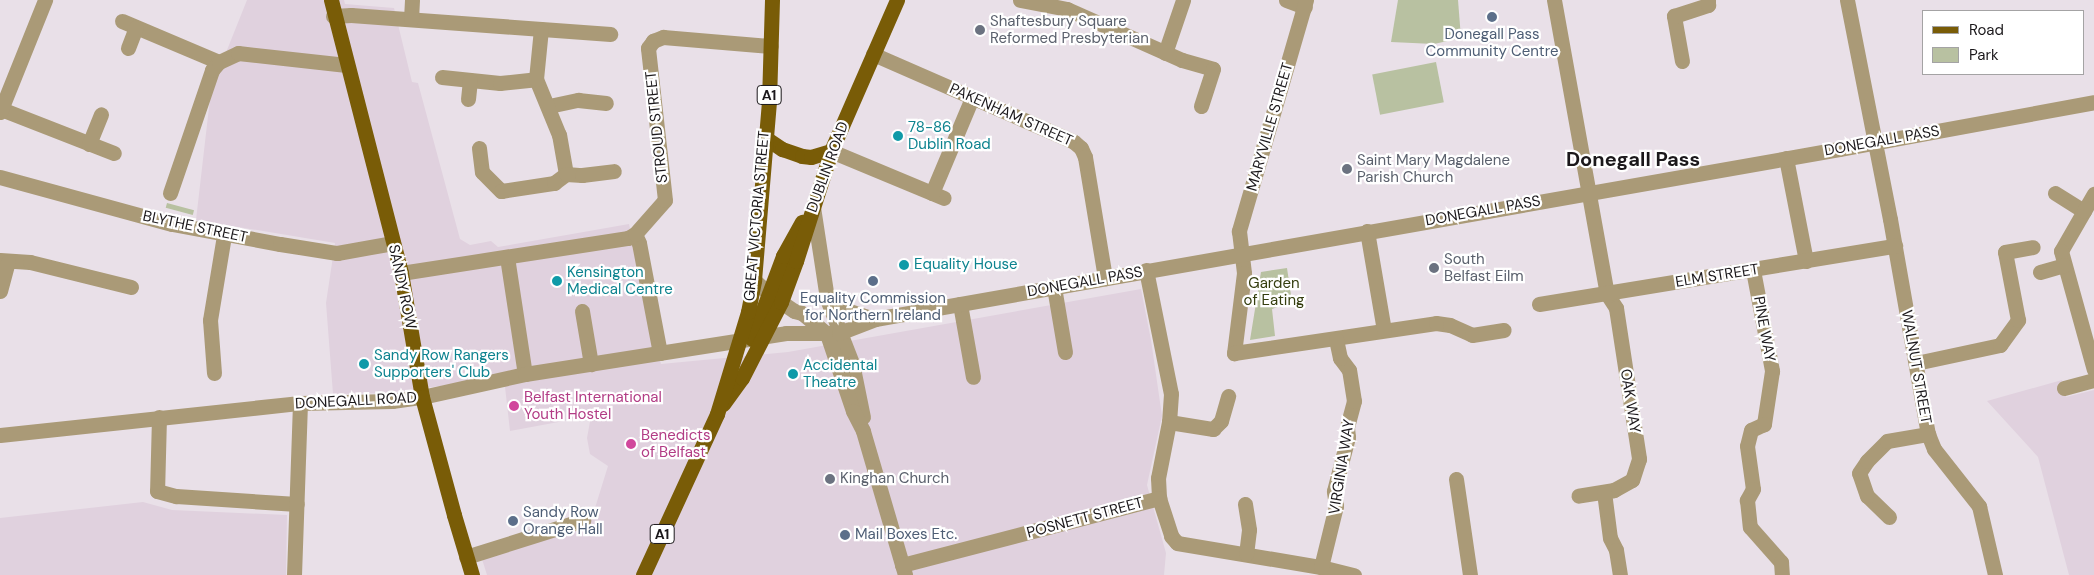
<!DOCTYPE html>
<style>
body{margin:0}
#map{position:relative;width:2094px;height:575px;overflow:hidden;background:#e9e0e8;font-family:"DM Sans",sans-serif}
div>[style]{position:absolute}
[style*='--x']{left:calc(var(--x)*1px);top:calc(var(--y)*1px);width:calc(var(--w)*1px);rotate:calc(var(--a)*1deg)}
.built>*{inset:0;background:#e0d1de}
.green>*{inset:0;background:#b8c1a1;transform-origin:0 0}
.minor>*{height:15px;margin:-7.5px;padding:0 7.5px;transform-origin:7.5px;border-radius:7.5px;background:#aa9a77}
.major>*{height:15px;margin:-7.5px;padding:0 7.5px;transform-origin:7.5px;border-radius:7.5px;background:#795c07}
.dots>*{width:14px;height:14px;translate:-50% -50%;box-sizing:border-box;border:2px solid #fff;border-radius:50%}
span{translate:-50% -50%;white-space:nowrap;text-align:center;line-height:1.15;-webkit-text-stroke:4.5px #fff;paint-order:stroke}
.shield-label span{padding:1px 4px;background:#fff;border:1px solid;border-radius:4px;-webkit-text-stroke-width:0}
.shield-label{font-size:14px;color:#1b181b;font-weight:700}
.worship-label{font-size:15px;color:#5b616d}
.left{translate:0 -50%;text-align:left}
.service-label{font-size:15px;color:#4e5e75}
.street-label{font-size:15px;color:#1b181b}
.culture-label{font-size:15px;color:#0d838f}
.park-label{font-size:15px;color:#353e0f}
.hotel-label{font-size:15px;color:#b23c85}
.district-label{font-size:20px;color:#1b181b;font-weight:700}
.legend{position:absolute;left:1922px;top:10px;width:162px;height:65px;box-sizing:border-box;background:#fff;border:1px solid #a4a3a4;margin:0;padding:6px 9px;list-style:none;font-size:15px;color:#1b181b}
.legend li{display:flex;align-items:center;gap:10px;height:25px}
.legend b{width:25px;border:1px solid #a4a3a4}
</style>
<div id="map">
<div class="built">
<div style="clip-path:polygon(247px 0,344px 0,345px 4px,394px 8px,412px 82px,418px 83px,460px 239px,470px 245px,491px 241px,498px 247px,629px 224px,661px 364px,788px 352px,1141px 289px,1151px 340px,1162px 416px,1147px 485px,1166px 553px,1164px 575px,487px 575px,482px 559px,590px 524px,608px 466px,590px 454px,587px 438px,591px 416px,510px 431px,504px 378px,384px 393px,333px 394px,326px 303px,335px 243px,196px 220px,211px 90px)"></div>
<div style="clip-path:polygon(2062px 380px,2066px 397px,2094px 390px,2094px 575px,2069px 575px,2038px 457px,1987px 401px)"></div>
<div style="clip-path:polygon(143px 502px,172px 510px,287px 515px,286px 575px,0 575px,0 518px)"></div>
</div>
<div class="green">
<div style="clip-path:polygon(1398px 0,1458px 0,1461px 38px,1434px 44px,1391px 42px)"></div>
<div style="left:1436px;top:62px;width:41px;height:65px;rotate:79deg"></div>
<div style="left:167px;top:203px;width:28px;height:5px;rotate:15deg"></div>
<div style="clip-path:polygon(1287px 268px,1292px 302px,1272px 309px,1275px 336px,1250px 340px,1261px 272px)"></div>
</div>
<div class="minor">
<div style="--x:1020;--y:0;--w:48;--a:10.8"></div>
<div style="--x:1067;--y:9;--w:126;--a:23.9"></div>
<div style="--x:1182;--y:60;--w:32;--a:16"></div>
<div style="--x:1213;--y:69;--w:39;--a:108"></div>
<div style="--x:1286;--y:0;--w:20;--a:20"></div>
<div style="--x:1306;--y:0;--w:241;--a:106.2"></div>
<div style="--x:1239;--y:231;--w:42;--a:83.2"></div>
<div style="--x:1244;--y:273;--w:81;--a:97.1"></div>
<div style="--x:1234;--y:353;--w:204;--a:-8.4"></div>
<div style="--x:1436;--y:323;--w:14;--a:8"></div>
<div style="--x:1450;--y:325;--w:24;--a:24"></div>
<div style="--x:1472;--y:335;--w:32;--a:-9"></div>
<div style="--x:1554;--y:0;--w:299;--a:79.8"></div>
<div style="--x:1607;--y:294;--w:17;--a:57"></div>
<div style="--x:1616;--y:308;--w:153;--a:81.3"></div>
<div style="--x:1639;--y:459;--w:22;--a:108"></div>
<div style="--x:1632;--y:480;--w:21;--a:151"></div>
<div style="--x:1614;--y:490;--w:36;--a:171"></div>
<div style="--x:1847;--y:0;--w:223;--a:78.9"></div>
<div style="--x:1890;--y:219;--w:218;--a:80"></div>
<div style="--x:1928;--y:434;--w:16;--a:68"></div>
<div style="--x:1934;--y:449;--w:73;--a:51.7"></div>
<div style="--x:1979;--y:506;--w:71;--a:76.9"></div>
<div style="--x:333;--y:16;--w:18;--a:-3"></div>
<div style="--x:351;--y:15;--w:260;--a:4.2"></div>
<div style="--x:411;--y:19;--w:19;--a:-87"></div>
<div style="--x:122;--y:21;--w:105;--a:22.9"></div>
<div style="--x:128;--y:48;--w:22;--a:-69"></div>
<div style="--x:1165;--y:53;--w:56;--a:-71.2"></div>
<div style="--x:873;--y:54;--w:219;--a:23.6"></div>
<div style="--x:1074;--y:142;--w:9;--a:41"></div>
<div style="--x:1081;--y:148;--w:10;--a:66"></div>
<div style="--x:1085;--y:157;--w:123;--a:80.6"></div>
<div style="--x:1682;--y:61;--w:46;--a:-100.1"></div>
<div style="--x:1674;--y:16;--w:36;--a:-18"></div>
<div style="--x:1708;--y:5;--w:5;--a:-90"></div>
<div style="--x:442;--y:77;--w:58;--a:5.9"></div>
<div style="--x:500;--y:83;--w:36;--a:-6"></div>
<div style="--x:468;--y:99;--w:19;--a:-84"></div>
<div style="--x:549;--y:106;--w:30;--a:-12"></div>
<div style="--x:578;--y:100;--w:28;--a:6"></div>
<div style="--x:1;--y:109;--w:121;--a:21.3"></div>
<div style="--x:0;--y:112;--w:121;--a:-68.1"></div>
<div style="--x:89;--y:144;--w:32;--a:-68"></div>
<div style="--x:479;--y:148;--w:24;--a:83"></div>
<div style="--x:482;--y:172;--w:27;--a:45"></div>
<div style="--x:501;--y:191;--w:54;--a:-8.6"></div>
<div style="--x:554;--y:183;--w:15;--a:-37"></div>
<div style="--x:566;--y:174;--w:40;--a:-100"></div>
<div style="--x:559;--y:135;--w:61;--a:-112.3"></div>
<div style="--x:536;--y:79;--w:50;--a:-84.3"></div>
<div style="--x:831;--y:151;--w:122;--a:22.6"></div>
<div style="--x:1786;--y:158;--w:105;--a:79"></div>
<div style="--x:566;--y:174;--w:16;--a:4"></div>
<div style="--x:582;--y:175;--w:32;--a:-7"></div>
<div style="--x:0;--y:177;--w:178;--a:15.3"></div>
<div style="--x:172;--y:224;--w:110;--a:10.5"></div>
<div style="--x:280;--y:244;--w:58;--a:9"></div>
<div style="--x:337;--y:253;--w:57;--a:-10.1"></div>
<div style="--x:170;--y:193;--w:130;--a:-71.1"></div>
<div style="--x:212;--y:70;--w:11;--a:-49"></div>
<div style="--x:219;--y:62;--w:21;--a:-25"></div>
<div style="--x:238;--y:53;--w:109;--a:6.3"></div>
<div style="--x:932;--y:193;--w:103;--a:-67.2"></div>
<div style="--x:2055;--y:193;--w:34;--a:32"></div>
<div style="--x:2084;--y:211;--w:46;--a:119.9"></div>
<div style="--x:2061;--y:251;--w:123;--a:74.5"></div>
<div style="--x:813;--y:207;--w:93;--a:81.3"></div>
<div style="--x:827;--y:299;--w:69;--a:68.7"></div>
<div style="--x:852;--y:363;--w:55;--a:78.5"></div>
<div style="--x:2084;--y:211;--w:20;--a:-60"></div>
<div style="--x:1367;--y:231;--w:100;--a:80.3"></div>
<div style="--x:635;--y:234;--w:10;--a:66"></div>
<div style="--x:639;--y:243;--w:112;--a:79.2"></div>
<div style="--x:507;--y:257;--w:118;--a:81.3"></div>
<div style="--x:0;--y:260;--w:30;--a:4"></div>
<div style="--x:30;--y:262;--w:104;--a:13.9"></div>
<div style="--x:1146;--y:270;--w:126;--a:78.6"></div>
<div style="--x:1171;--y:394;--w:28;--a:94"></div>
<div style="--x:1169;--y:422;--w:57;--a:101.1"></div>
<div style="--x:1158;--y:478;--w:20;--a:87"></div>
<div style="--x:1159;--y:498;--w:40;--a:72"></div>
<div style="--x:1171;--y:536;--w:9;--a:49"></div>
<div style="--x:1177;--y:543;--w:146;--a:9.5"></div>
<div style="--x:1321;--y:567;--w:34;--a:14"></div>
<div style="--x:1753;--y:270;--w:103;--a:79.3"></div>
<div style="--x:1772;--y:371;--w:54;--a:98.6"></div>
<div style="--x:1764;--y:424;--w:14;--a:155"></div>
<div style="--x:1751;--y:430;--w:16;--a:104"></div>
<div style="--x:1747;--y:446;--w:43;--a:82.1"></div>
<div style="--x:1753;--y:489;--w:13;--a:119"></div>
<div style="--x:1747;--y:500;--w:27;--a:84"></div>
<div style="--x:1750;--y:527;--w:47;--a:48.5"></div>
<div style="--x:1781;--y:562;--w:13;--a:86"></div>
<div style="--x:2040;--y:272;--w:25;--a:-16"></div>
<div style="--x:401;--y:273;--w:230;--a:-8.8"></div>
<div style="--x:628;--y:238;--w:8;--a:-30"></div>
<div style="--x:635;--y:234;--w:45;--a:-48.6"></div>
<div style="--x:665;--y:200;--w:153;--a:-96.4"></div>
<div style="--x:648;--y:48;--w:9;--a:-54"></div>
<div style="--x:653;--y:41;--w:11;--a:-22"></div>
<div style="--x:663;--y:37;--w:108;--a:4.8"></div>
<div style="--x:754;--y:280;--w:21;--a:43"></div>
<div style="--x:769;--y:294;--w:30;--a:34"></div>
<div style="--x:794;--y:311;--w:8;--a:14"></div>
<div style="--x:802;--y:313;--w:33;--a:40"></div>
<div style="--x:1054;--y:287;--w:66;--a:80.4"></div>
<div style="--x:0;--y:291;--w:30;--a:-75"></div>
<div style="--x:827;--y:299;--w:22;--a:30"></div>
<div style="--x:846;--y:310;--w:28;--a:18"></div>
<div style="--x:960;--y:304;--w:74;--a:79.9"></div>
<div style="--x:1539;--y:304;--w:361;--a:-9.3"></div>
<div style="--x:582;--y:311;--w:54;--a:80.4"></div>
<div style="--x:827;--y:334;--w:81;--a:71.3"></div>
<div style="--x:853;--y:411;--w:22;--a:63"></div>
<div style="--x:863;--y:431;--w:150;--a:73.7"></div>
<div style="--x:1916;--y:363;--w:86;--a:-12.1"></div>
<div style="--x:2000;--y:345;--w:31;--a:-54"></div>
<div style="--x:2018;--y:320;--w:69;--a:-100.8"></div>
<div style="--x:2005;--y:252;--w:28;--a:-10"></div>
<div style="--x:214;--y:373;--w:53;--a:-94.3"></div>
<div style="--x:210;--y:320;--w:86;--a:-80.6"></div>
<div style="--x:2064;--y:388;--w:31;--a:-15"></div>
<div style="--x:159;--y:417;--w:74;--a:91.5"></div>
<div style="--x:157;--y:491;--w:20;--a:15"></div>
<div style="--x:176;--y:496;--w:121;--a:3.8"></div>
<div style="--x:1169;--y:422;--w:45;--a:9"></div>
<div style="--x:1213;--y:429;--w:11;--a:-45"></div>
<div style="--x:1221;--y:421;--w:26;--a:-74"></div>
<div style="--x:0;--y:435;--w:302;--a:-6.1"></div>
<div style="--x:300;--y:403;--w:92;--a:-1.2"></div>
<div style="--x:392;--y:401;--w:30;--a:-8"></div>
<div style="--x:422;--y:397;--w:106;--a:-12.6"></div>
<div style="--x:525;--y:374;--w:264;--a:-8.9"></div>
<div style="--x:786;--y:333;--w:53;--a:0"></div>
<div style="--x:839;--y:333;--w:39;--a:-21"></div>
<div style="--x:875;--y:319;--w:979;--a:-10"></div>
<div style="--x:1839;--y:149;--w:259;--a:-10.4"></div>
<div style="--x:1456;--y:479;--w:97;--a:81.7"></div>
<div style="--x:1604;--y:492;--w:46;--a:82.6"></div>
<div style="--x:1610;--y:538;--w:13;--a:63"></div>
<div style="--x:1616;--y:550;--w:25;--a:81"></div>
<div style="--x:1245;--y:504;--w:26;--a:81"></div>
<div style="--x:1249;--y:530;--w:24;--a:97"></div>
<div style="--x:1889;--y:517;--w:30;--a:-136"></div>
<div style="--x:1867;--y:496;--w:24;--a:-109"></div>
<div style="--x:1859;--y:473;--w:14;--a:-56"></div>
<div style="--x:1867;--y:461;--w:28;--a:-45"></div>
<div style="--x:1887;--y:441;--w:42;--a:-9.7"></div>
<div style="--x:466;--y:557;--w:123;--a:-17.5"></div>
<div style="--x:583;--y:520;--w:6;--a:-90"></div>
<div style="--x:902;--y:565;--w:266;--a:-14.6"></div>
<div style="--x:1321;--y:567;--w:63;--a:-76.2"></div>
<div style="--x:1336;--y:506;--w:15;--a:-98"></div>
<div style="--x:1334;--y:491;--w:56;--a:-75.5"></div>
<div style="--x:1348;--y:437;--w:10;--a:-96"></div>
<div style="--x:1347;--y:427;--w:27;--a:-75"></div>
<div style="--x:1354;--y:401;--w:31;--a:-99"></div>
<div style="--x:1349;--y:370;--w:15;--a:-127"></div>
<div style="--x:1340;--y:358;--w:19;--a:-102"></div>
<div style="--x:294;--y:575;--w:172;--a:-88"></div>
</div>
<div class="major">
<div style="--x:331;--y:0;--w:282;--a:75.6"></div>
<div style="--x:401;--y:273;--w:126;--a:80.4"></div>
<div style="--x:422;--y:397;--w:122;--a:74.8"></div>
<div style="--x:454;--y:515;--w:63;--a:73.3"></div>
<div style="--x:764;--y:137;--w:22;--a:34"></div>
<div style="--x:782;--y:149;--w:21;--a:19"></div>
<div style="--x:802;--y:156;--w:9;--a:6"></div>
<div style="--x:811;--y:157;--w:21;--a:-17"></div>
<div style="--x:752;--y:339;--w:89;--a:-69.5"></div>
<div style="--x:783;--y:256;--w:39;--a:-61"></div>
<div style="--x:723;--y:404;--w:32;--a:-54"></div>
<div style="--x:742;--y:378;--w:85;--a:-62.8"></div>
<div style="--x:781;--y:302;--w:44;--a:-69.9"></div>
<div style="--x:796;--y:261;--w:115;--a:-72.3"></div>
<div style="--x:831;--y:151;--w:165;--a:-66.4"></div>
<div style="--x:643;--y:575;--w:177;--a:-65.3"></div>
<div style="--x:717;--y:414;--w:107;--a:-73.1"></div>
<div style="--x:748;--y:312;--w:33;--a:-79"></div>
<div style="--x:754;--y:280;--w:180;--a:-85.2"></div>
<div style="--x:769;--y:101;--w:101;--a:-88.3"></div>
</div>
<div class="dots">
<div style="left:1492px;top:17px;background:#5c6f8a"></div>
<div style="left:980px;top:30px;background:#6b7280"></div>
<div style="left:898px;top:136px;background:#0f9aa8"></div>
<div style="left:1347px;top:169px;background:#6b7280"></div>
<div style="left:904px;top:265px;background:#0f9aa8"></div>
<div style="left:1434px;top:268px;background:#6b7280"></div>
<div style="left:557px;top:281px;background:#0f9aa8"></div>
<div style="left:873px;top:281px;background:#5c6f8a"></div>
<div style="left:364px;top:364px;background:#0f9aa8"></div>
<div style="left:793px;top:374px;background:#0f9aa8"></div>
<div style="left:514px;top:406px;background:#d1479c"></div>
<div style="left:631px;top:444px;background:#d1479c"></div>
<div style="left:830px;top:479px;background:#6b7280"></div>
<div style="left:513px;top:521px;background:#5c6f8a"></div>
<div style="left:845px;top:535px;background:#5c6f8a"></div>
</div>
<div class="shield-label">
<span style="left:769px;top:95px">A1</span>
<span style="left:662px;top:534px">A1</span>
</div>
<div class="worship-label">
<span class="left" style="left:990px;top:30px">Shaftesbury Square<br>Reformed Presbyterian</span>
<span class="left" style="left:1357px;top:169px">Saint Mary Magdalene<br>Parish Church</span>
<span class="left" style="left:1444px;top:268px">South<br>Belfast Eilm</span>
<span class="left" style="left:840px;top:479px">Kinghan Church</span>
</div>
<div class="service-label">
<span style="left:1492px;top:43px">Donegall Pass<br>Community Centre</span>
<span style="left:873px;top:307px">Equality Commission<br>for Northern Ireland</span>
<span class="left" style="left:523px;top:521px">Sandy Row<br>Orange Hall</span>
<span class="left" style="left:855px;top:535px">Mail Boxes Etc.</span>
</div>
<div class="street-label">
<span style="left:1011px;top:115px;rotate:24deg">PAKENHAM STREET</span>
<span style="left:657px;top:127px;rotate:-96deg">STROUD STREET</span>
<span style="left:1270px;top:127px;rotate:-74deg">MARYVILLE STREET</span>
<span style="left:1882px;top:141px;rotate:-10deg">DONEGALL PASS</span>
<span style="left:828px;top:167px;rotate:-70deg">DUBLIN ROAD</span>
<span style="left:1483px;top:211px;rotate:-10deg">DONEGALL PASS</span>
<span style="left:757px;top:216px;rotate:-85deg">GREAT VICTORIA STREET</span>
<span style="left:195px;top:227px;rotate:12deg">BLYTHE STREET</span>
<span style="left:1717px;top:276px;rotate:-9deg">ELM STREET</span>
<span style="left:1085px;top:282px;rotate:-10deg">DONEGALL PASS</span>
<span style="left:402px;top:287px;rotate:78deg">SANDY ROW</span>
<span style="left:1764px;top:329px;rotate:80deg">PINE WAY</span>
<span style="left:1916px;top:367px;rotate:80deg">WALNUT STREET</span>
<span style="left:356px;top:401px;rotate:-3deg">DONEGALL ROAD</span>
<span style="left:1630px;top:401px;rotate:81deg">OAK WAY</span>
<span style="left:1342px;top:467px;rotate:-81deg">VIRGINIA WAY</span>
<span style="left:1085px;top:518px;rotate:-15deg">POSNETT STREET</span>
</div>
<div class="culture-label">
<span class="left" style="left:908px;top:136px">78-86<br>Dublin Road</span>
<span class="left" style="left:914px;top:265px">Equality House</span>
<span class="left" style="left:567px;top:281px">Kensington<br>Medical Centre</span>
<span class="left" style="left:374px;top:364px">Sandy Row Rangers<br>Supporters' Club</span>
<span class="left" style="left:803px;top:374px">Accidental<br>Theatre</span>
</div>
<div class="park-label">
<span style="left:1274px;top:292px">Garden<br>of Eating</span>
</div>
<div class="hotel-label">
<span class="left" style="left:524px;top:406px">Belfast International<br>Youth Hostel</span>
<span class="left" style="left:641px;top:444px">Benedicts<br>of Belfast</span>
</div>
<div class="district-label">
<span style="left:1633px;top:159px">Donegall Pass</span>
</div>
<ul class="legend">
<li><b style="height:6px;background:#795c07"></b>Road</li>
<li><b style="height:14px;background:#b8c1a1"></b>Park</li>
</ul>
</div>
